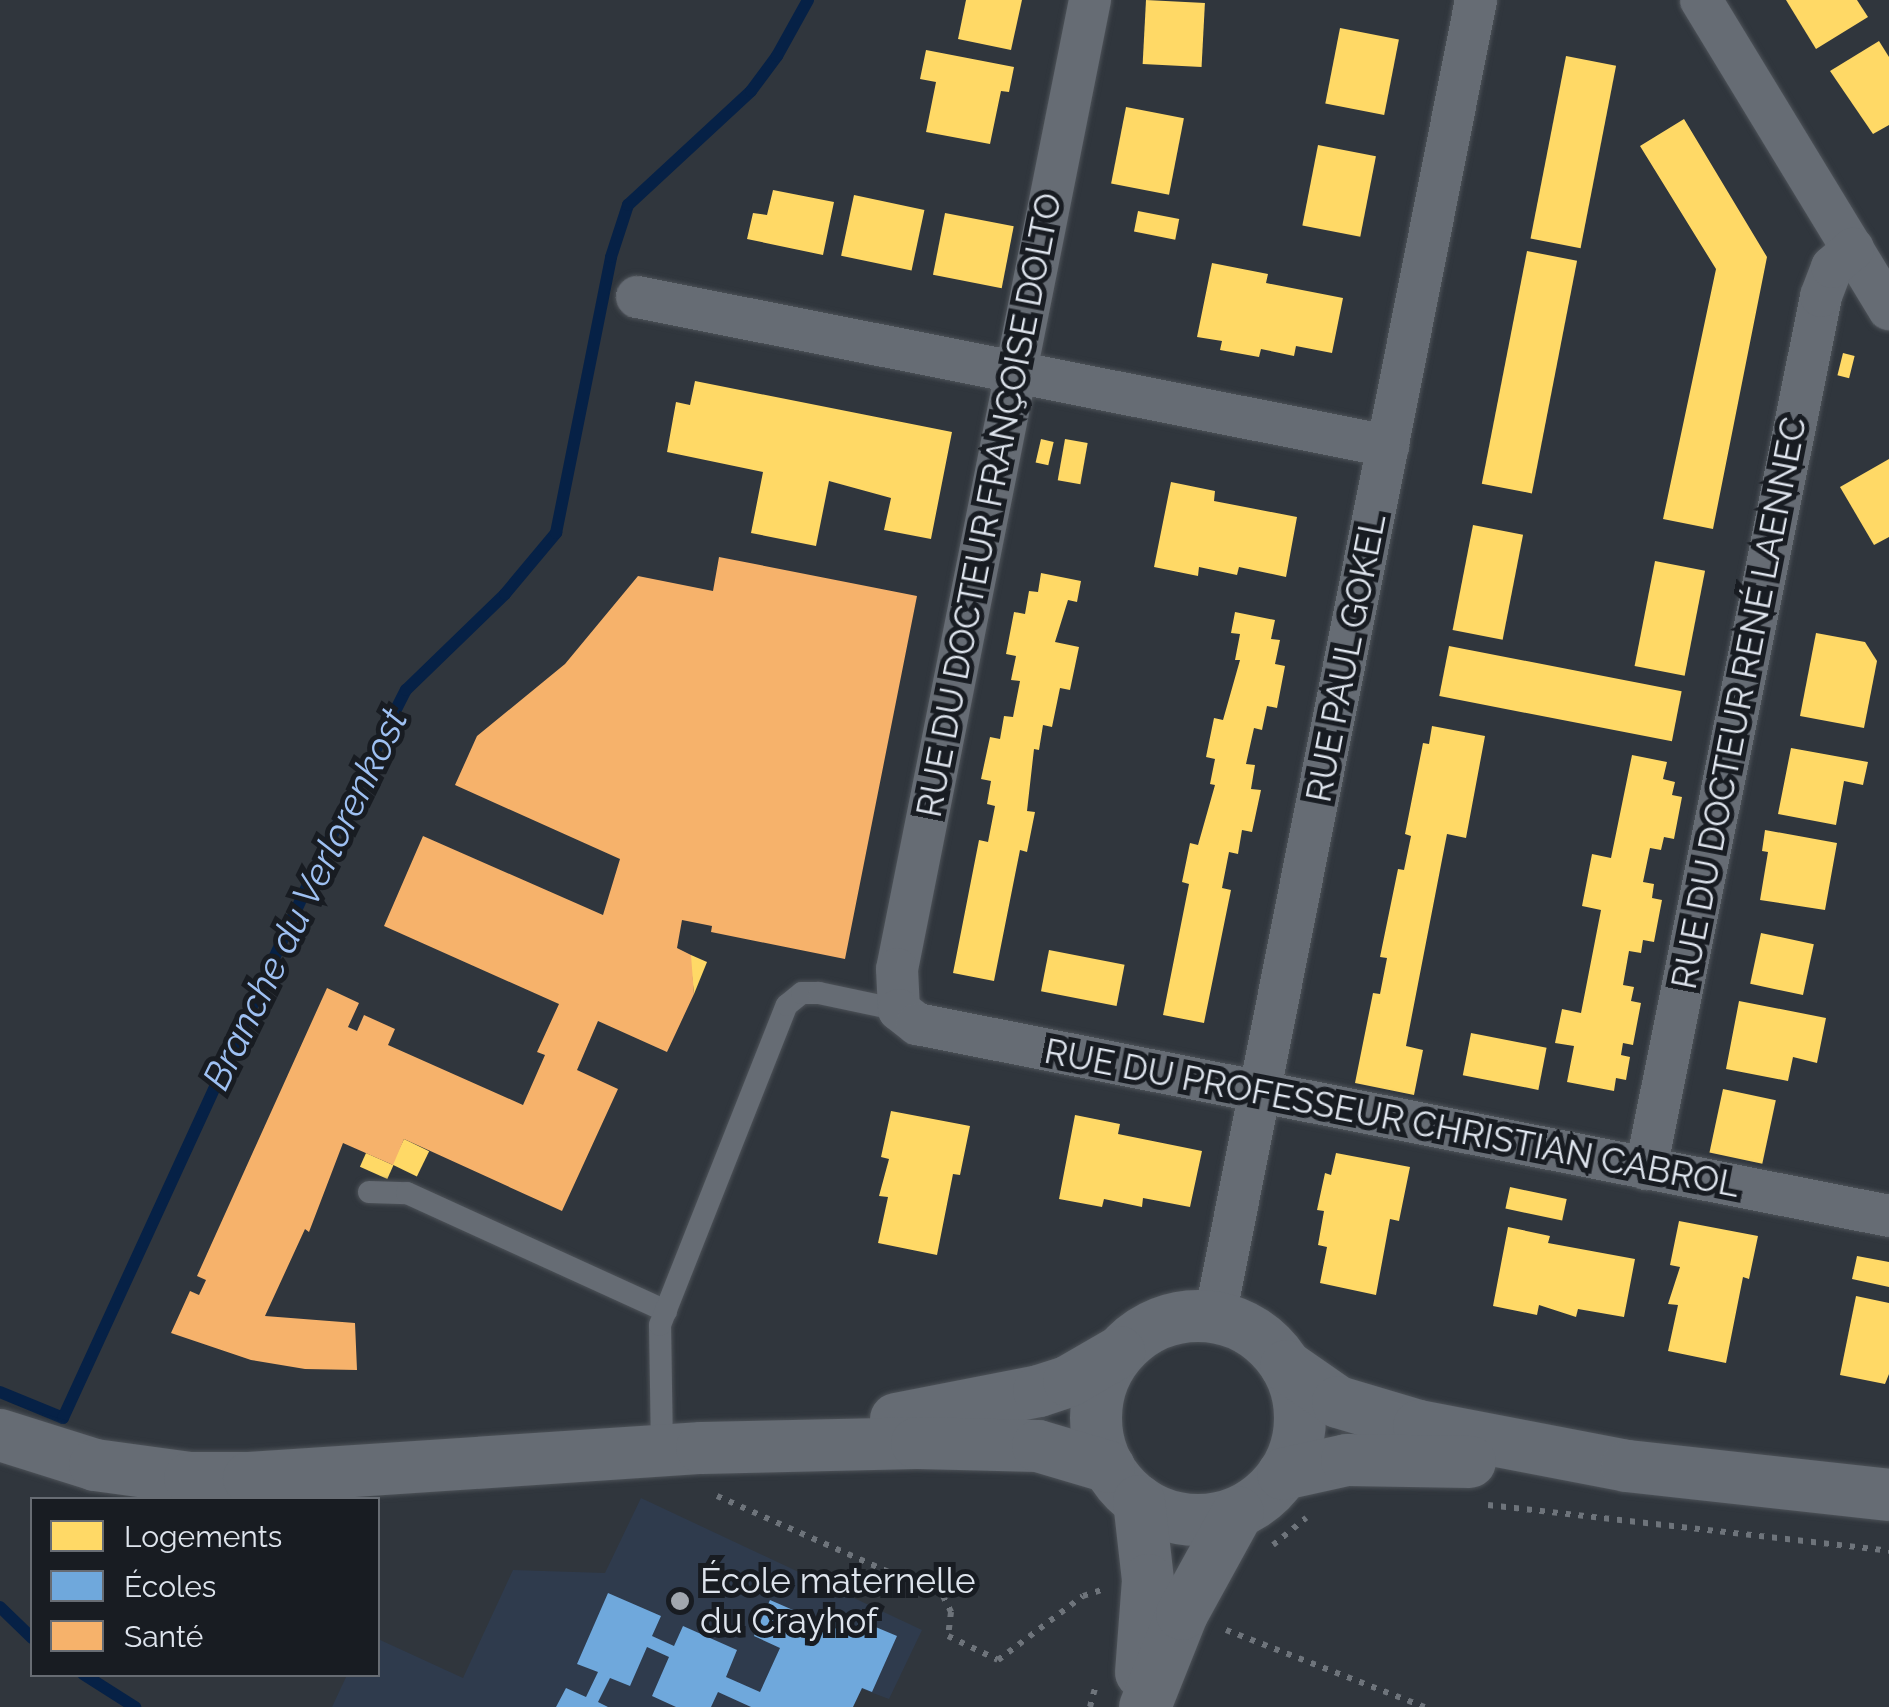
<!DOCTYPE html>
<meta charset="utf-8">
<style>
body{margin:0}
#map{position:relative;width:1889px;height:1707px;overflow:hidden;background:#30363d;font-family:Raleway,sans-serif}
div>[style]{position:absolute}
[style*='--x']{left:calc(var(--x)*1px);top:calc(var(--y)*1px);width:calc(var(--w)*1px);rotate:calc(var(--a)*1deg)}
.built>*{inset:0;background:#2f3b4d}
.homes>*{inset:0;background:#ffd966;transform-origin:0 0}
.schools>*{inset:0;background:#6fa8dc}
.health>*{inset:0;background:#f6b26b}
.stream>*{height:12px;margin:-6px;padding:0 6px;transform-origin:6px;border-radius:6px;background:#062146}
.path>*{height:6px;margin-top:-3px;transform-origin:0;background:repeating-linear-gradient(90deg,#6e747b 0 5px,transparent 0 13px)}
.roads{filter:drop-shadow(0 0 2px #4d5258) drop-shadow(0 0 2px #4d5258)}
.service>*{height:22px;margin:-11px;padding:0 11px;transform-origin:11px;border-radius:11px;background:#666c74}
.minor>*{height:42px;margin:-21px;padding:0 21px;transform-origin:21px;border-radius:21px;background:#666c74}
.tertiary>*{height:52px;margin:-26px;padding:0 26px;transform-origin:26px;border-radius:26px;background:#666c74}
.tertiary>.ring{margin:-26px;padding:0;box-sizing:content-box;background:none;border:52px solid #666c74;border-radius:50%}
.dots>*{width:28px;height:28px;translate:-50% -50%;box-sizing:border-box;border:5px solid #181c22;border-radius:50%}
span{translate:-50% -50%;white-space:nowrap;text-align:center;line-height:1.15;-webkit-text-stroke:10px #181c22;paint-order:stroke}
.street-label{font-size:35px;color:#dee4ed}
.poi-label{font-size:35px;color:#dee4ed}
.left{translate:0 -50%;text-align:left}
.water-label{font-size:38px;color:#9ec0f2;font-style:italic}
.legend{position:absolute;left:30px;top:1497px;width:350px;height:180px;box-sizing:border-box;background:#181c22;border:2px solid #676c73;margin:0;padding:12px 18px;list-style:none;font-size:30px;color:#dee4ed}
.legend li{display:flex;align-items:center;gap:20px;height:50px}
.legend b{width:50px;border:2px solid #676c73}
</style>
<div id="map">
<div class="built">
<div style="clip-path:polygon(641px 1498px,922px 1630px,889px 1699px,862px 1689px,853px 1707px,332px 1707px,347px 1675px,378px 1674px,378px 1639px,463px 1678px,513px 1570px,605px 1573px)"></div>
</div>
<div class="homes">
<div style="clip-path:polygon(966px 0,1022px 0,1011px 50px,958px 39px)"></div>
<div style="left:1146px;top:0;width:59px;height:64px;rotate:3deg"></div>
<div style="clip-path:polygon(1786px 0,1857px 0,1868px 17px,1816px 49px)"></div>
<div style="left:1340px;top:28px;width:60px;height:77px;rotate:11deg"></div>
<div style="clip-path:polygon(1879px 41px,1889px 57px,1889px 125px,1873px 134px,1830px 71px)"></div>
<div style="clip-path:polygon(926px 50px,1014px 67px,1009px 92px,1001px 91px,990px 144px,926px 132px,936px 82px,920px 79px)"></div>
<div style="left:1566px;top:56px;width:51px;height:186px;rotate:11deg"></div>
<div style="left:1126px;top:107px;width:59px;height:78px;rotate:11deg"></div>
<div style="clip-path:polygon(1684px 119px,1767px 257px,1713px 529px,1663px 519px,1716px 269px,1640px 146px)"></div>
<div style="left:1318px;top:145px;width:59px;height:82px;rotate:11deg"></div>
<div style="clip-path:polygon(773px 190px,834px 202px,823px 255px,747px 239px,753px 213px,767px 215px)"></div>
<div style="left:854px;top:195px;width:72px;height:62px;rotate:12deg"></div>
<div style="left:1138px;top:211px;width:42px;height:21px;rotate:11deg"></div>
<div style="left:945px;top:213px;width:70px;height:63px;rotate:11deg"></div>
<div style="left:1527px;top:251px;width:51px;height:237px;rotate:11deg"></div>
<div style="clip-path:polygon(1212px 263px,1268px 274px,1266px 283px,1343px 298px,1332px 353px,1296px 346px,1294px 356px,1261px 349px,1259px 357px,1220px 350px,1222px 341px,1197px 337px)"></div>
<div style="left:1843px;top:353px;width:12px;height:23px;rotate:14deg"></div>
<div style="clip-path:polygon(695px 381px,952px 432px,931px 539px,884px 530px,891px 498px,829px 481px,816px 546px,751px 533px,763px 472px,667px 452px,676px 402px,690px 405px)"></div>
<div style="left:1041px;top:439px;width:13px;height:24px;rotate:13deg"></div>
<div style="left:1065px;top:439px;width:23px;height:42px;rotate:10deg"></div>
<div style="clip-path:polygon(1889px 459px,1889px 537px,1874px 545px,1840px 487px)"></div>
<div style="clip-path:polygon(1171px 482px,1215px 491px,1214px 501px,1297px 517px,1286px 577px,1239px 567px,1237px 575px,1199px 567px,1198px 576px,1154px 567px)"></div>
<div style="left:1473px;top:525px;width:51px;height:107px;rotate:11deg"></div>
<div style="left:1655px;top:561px;width:51px;height:107px;rotate:11deg"></div>
<div style="clip-path:polygon(1041px 573px,1081px 581px,1077px 602px,1068px 600px,1055px 642px,1079px 647px,1070px 690px,1060px 688px,1052px 727px,1043px 725px,1039px 750px,1034px 749px,1027px 811px,1035px 812px,1027px 852px,1020px 850px,994px 981px,953px 973px,979px 840px,988px 842px,995px 806px,987px 804px,991px 781px,981px 779px,990px 737px,1000px 739px,1004px 716px,1013px 717px,1020px 681px,1011px 680px,1016px 656px,1006px 654px,1014px 612px,1025px 614px,1029px 591px,1038px 592px)"></div>
<div style="clip-path:polygon(1235px 612px,1275px 620px,1271px 639px,1280px 640px,1275px 664px,1285px 666px,1277px 708px,1267px 706px,1262px 730px,1254px 728px,1246px 764px,1255px 765px,1251px 789px,1261px 790px,1252px 832px,1242px 830px,1238px 854px,1229px 852px,1222px 888px,1231px 890px,1204px 1023px,1163px 1015px,1189px 884px,1182px 882px,1190px 843px,1198px 845px,1215px 785px,1210px 784px,1215px 759px,1206px 757px,1214px 718px,1223px 720px,1240px 660px,1235px 660px,1240px 634px,1231px 633px)"></div>
<div style="clip-path:polygon(1816px 633px,1865px 642px,1877px 661px,1864px 728px,1800px 716px)"></div>
<div style="left:1449px;top:646px;width:237px;height:51px;rotate:11deg"></div>
<div style="clip-path:polygon(1432px 726px,1485px 736px,1466px 838px,1447px 834px,1406px 1046px,1423px 1050px,1414px 1095px,1355px 1083px,1373px 993px,1380px 994px,1387px 958px,1380px 957px,1398px 869px,1404px 870px,1411px 836px,1405px 834px,1423px 743px,1429px 744px)"></div>
<div style="clip-path:polygon(1791px 748px,1868px 762px,1863px 785px,1844px 781px,1836px 825px,1778px 814px)"></div>
<div style="clip-path:polygon(1632px 755px,1667px 762px,1663px 779px,1675px 782px,1672px 795px,1682px 797px,1674px 839px,1664px 837px,1661px 850px,1650px 848px,1643px 882px,1654px 884px,1652px 898px,1662px 900px,1654px 942px,1643px 940px,1641px 953px,1629px 951px,1623px 985px,1634px 987px,1631px 1001px,1641px 1003px,1633px 1045px,1623px 1043px,1621px 1055px,1630px 1057px,1626px 1080px,1616px 1078px,1614px 1091px,1567px 1082px,1574px 1046px,1555px 1043px,1562px 1009px,1581px 1013px,1601px 910px,1582px 906px,1592px 854px,1611px 858px)"></div>
<div style="clip-path:polygon(1765px 830px,1837px 843px,1825px 910px,1760px 900px,1768px 852px,1762px 851px)"></div>
<div style="left:1761px;top:933px;width:54px;height:52px;rotate:12deg"></div>
<div style="left:1049px;top:950px;width:77px;height:42px;rotate:11deg"></div>
<div style="clip-path:polygon(691px 955px,707px 962px,694px 994px,690px 958px)"></div>
<div style="clip-path:polygon(1739px 1001px,1826px 1018px,1817px 1063px,1793px 1057px,1788px 1081px,1726px 1069px)"></div>
<div style="left:1471px;top:1033px;width:77px;height:43px;rotate:11deg"></div>
<div style="left:1723px;top:1089px;width:54px;height:65px;rotate:12deg"></div>
<div style="clip-path:polygon(891px 1111px,970px 1126px,960px 1175px,953px 1174px,937px 1255px,878px 1243px,888px 1197px,879px 1196px,889px 1159px,881px 1157px)"></div>
<div style="clip-path:polygon(1075px 1115px,1120px 1124px,1118px 1134px,1202px 1151px,1190px 1207px,1143px 1198px,1142px 1207px,1104px 1199px,1102px 1207px,1059px 1199px)"></div>
<div style="left:404px;top:1139px;width:28px;height:28px;rotate:26deg"></div>
<div style="left:366px;top:1153px;width:30px;height:15px;rotate:24deg"></div>
<div style="clip-path:polygon(1336px 1153px,1410px 1167px,1399px 1221px,1390px 1219px,1376px 1295px,1320px 1283px,1327px 1247px,1318px 1245px,1324px 1211px,1317px 1210px,1325px 1173px,1331px 1175px)"></div>
<div style="left:1510px;top:1187px;width:58px;height:22px;rotate:12deg"></div>
<div style="clip-path:polygon(1679px 1221px,1758px 1236px,1749px 1279px,1743px 1277px,1726px 1363px,1668px 1351px,1678px 1305px,1668px 1304px,1680px 1267px,1670px 1265px)"></div>
<div style="clip-path:polygon(1508px 1227px,1550px 1236px,1548px 1243px,1635px 1259px,1624px 1317px,1578px 1309px,1576px 1317px,1539px 1305px,1537px 1315px,1493px 1306px)"></div>
<div style="clip-path:polygon(1857px 1256px,1889px 1262px,1889px 1287px,1852px 1279px)"></div>
<div style="clip-path:polygon(1856px 1296px,1889px 1303px,1889px 1374px,1885px 1384px,1840px 1375px)"></div>
</div>
<div class="schools">
<div style="clip-path:polygon(608px 1593px,661px 1616px,652px 1636px,674px 1646px,683px 1626px,737px 1650px,726px 1677px,760px 1692px,780px 1648px,754px 1636px,770px 1600px,853px 1636px,859px 1620px,897px 1636px,872px 1692px,862px 1688px,853px 1707px,751px 1707px,718px 1692px,711px 1707px,676px 1707px,652px 1696px,669px 1657px,647px 1647px,630px 1686px,610px 1678px,598px 1702px,608px 1707px,556px 1707px,566px 1688px,586px 1697px,598px 1672px,577px 1664px)"></div>
</div>
<div class="health">
<div style="clip-path:polygon(719px 557px,917px 596px,845px 959px,711px 932px,712px 926px,682px 920px,677px 948px,691px 955px,694px 994px,667px 1052px,598px 1021px,577px 1070px,618px 1089px,562px 1211px,404px 1139px,393px 1165px,343px 1143px,309px 1232px,305px 1229px,265px 1316px,355px 1323px,357px 1370px,305px 1369px,251px 1360px,171px 1333px,190px 1291px,199px 1295px,206px 1280px,197px 1276px,327px 988px,359px 1003px,348px 1027px,357px 1031px,364px 1015px,395px 1029px,388px 1045px,523px 1105px,545px 1055px,537px 1052px,559px 1004px,384px 926px,423px 836px,603px 915px,620px 859px,455px 785px,477px 736px,565px 664px,638px 576px,713px 591px)"></div>
</div>
<div class="stream">
<div style="--x:0;--y:1392;--w:68;--a:22.4"></div>
<div style="--x:63;--y:1418;--w:604;--a:-65.34"></div>
<div style="--x:315;--y:869;--w:201;--a:-63.1"></div>
<div style="--x:406;--y:690;--w:138;--a:-44.1"></div>
<div style="--x:505;--y:594;--w:80;--a:-50.1"></div>
<div style="--x:556;--y:533;--w:281;--a:-78.7"></div>
<div style="--x:611;--y:257;--w:55;--a:-71.9"></div>
<div style="--x:628;--y:205;--w:168;--a:-42.8"></div>
<div style="--x:751;--y:91;--w:44;--a:-53.4"></div>
<div style="--x:777;--y:56;--w:64;--a:-61"></div>
<div style="--x:0;--y:1607;--w:45;--a:44.1"></div>
<div style="--x:83;--y:1674;--w:62;--a:32.4"></div>
</div>
<div class="path">
<div style="--x:717;--y:1496;--w:247;--a:23.9"></div>
<div style="--x:943;--y:1596;--w:18;--a:63"></div>
<div style="--x:951;--y:1612;--w:24;--a:97"></div>
<div style="--x:948;--y:1636;--w:55;--a:25.6"></div>
<div style="--x:998;--y:1660;--w:106;--a:-37"></div>
<div style="--x:1083;--y:1596;--w:23;--a:-18"></div>
<div style="--x:1488;--y:1505;--w:404;--a:6.5"></div>
<div style="--x:1273;--y:1545;--w:43;--a:-39.3"></div>
<div style="--x:1226;--y:1630;--w:213;--a:21.2"></div>
<div style="--x:1090;--y:1707;--w:24;--a:-75"></div>
</div>
<div class="roads">
<div class="service">
<div style="--x:369;--y:1192;--w:38;--a:2"></div>
<div style="--x:407;--y:1193;--w:285;--a:24.5"></div>
<div style="--x:662;--y:1450;--w:125;--a:-90.9"></div>
<div style="--x:660;--y:1325;--w:344;--a:-68.4"></div>
<div style="--x:787;--y:1005;--w:19;--a:-39"></div>
<div style="--x:802;--y:993;--w:17;--a:0"></div>
<div style="--x:819;--y:993;--w:82;--a:12"></div>
</div>
<div class="minor">
<div style="--x:1090;--y:0;--w:988;--a:101.26"></div>
<div style="--x:897;--y:969;--w:41;--a:87.2"></div>
<div style="--x:899;--y:1010;--w:23;--a:38"></div>
<div style="--x:917;--y:1024;--w:991;--a:11.17"></div>
<div style="--x:1701;--y:0;--w:362;--a:58.7"></div>
<div style="--x:637;--y:297;--w:766;--a:11.22"></div>
<div style="--x:1646;--y:1169;--w:890;--a:-78.66"></div>
<div style="--x:1821;--y:296;--w:31;--a:-69"></div>
<div style="--x:1832;--y:267;--w:28;--a:-41"></div>
<div style="--x:1215;--y:1317;--w:1343;--a:-78.79"></div>
</div>
<div class="tertiary">
<div class="ring" style="left:1096px;top:1316px;width:152px;height:152px"></div>
<div style="--x:1286;--y:1366;--w:63;--a:34.7"></div>
<div style="--x:1338;--y:1402;--w:84;--a:16.5"></div>
<div style="--x:1419;--y:1426;--w:212;--a:10.9"></div>
<div style="--x:1627;--y:1466;--w:264;--a:6.3"></div>
<div style="--x:896;--y:1419;--w:146;--a:-11.1"></div>
<div style="--x:1039;--y:1391;--w:32;--a:-18"></div>
<div style="--x:1069;--y:1381;--w:58;--a:-30.1"></div>
<div style="--x:0;--y:1435;--w:100;--a:17.5"></div>
<div style="--x:95;--y:1465;--w:96;--a:7.8"></div>
<div style="--x:190;--y:1478;--w:59;--a:0"></div>
<div style="--x:249;--y:1478;--w:454;--a:-3.8"></div>
<div style="--x:702;--y:1448;--w:215;--a:-1.3"></div>
<div style="--x:917;--y:1443;--w:121;--a:1.4"></div>
<div style="--x:1038;--y:1446;--w:74;--a:16.5"></div>
<div style="--x:1283;--y:1474;--w:66;--a:-12.3"></div>
<div style="--x:1347;--y:1460;--w:123;--a:0.9"></div>
<div style="--x:1139;--y:1501;--w:80;--a:83.5"></div>
<div style="--x:1148;--y:1580;--w:93;--a:94.3"></div>
<div style="--x:1145;--y:1707;--w:100;--a:-68.3"></div>
<div style="--x:1182;--y:1614;--w:116;--a:-61.2"></div>
</div>
</div>
<div class="dots">
<div style="left:680px;top:1601px;background:#a1a7af"></div>
</div>
<div class="street-label">
<span style="left:989px;top:505px;rotate:-79deg">RUE DU DOCTEUR FRANÇOISE DOLTO</span>
<span style="left:1346px;top:658px;rotate:-79deg">RUE PAUL GOKEL</span>
<span style="left:1739px;top:703px;rotate:-79deg">RUE DU DOCTEUR RENÉ LAENNEC</span>
<span style="left:1392px;top:1118px;rotate:11deg">RUE DU PROFESSEUR CHRISTIAN CABROL</span>
</div>
<div class="poi-label">
<span class="left" style="left:700px;top:1601px">École maternelle<br>du Crayhof</span>
</div>
<div class="water-label">
<span style="left:305px;top:899px;rotate:-64deg">Branche du Verlorenkost</span>
</div>
<ul class="legend">
<li><b style="height:28px;background:#ffd966"></b>Logements</li>
<li><b style="height:28px;background:#6fa8dc"></b>Écoles</li>
<li><b style="height:28px;background:#f6b26b"></b>Santé</li>
</ul>
</div>
